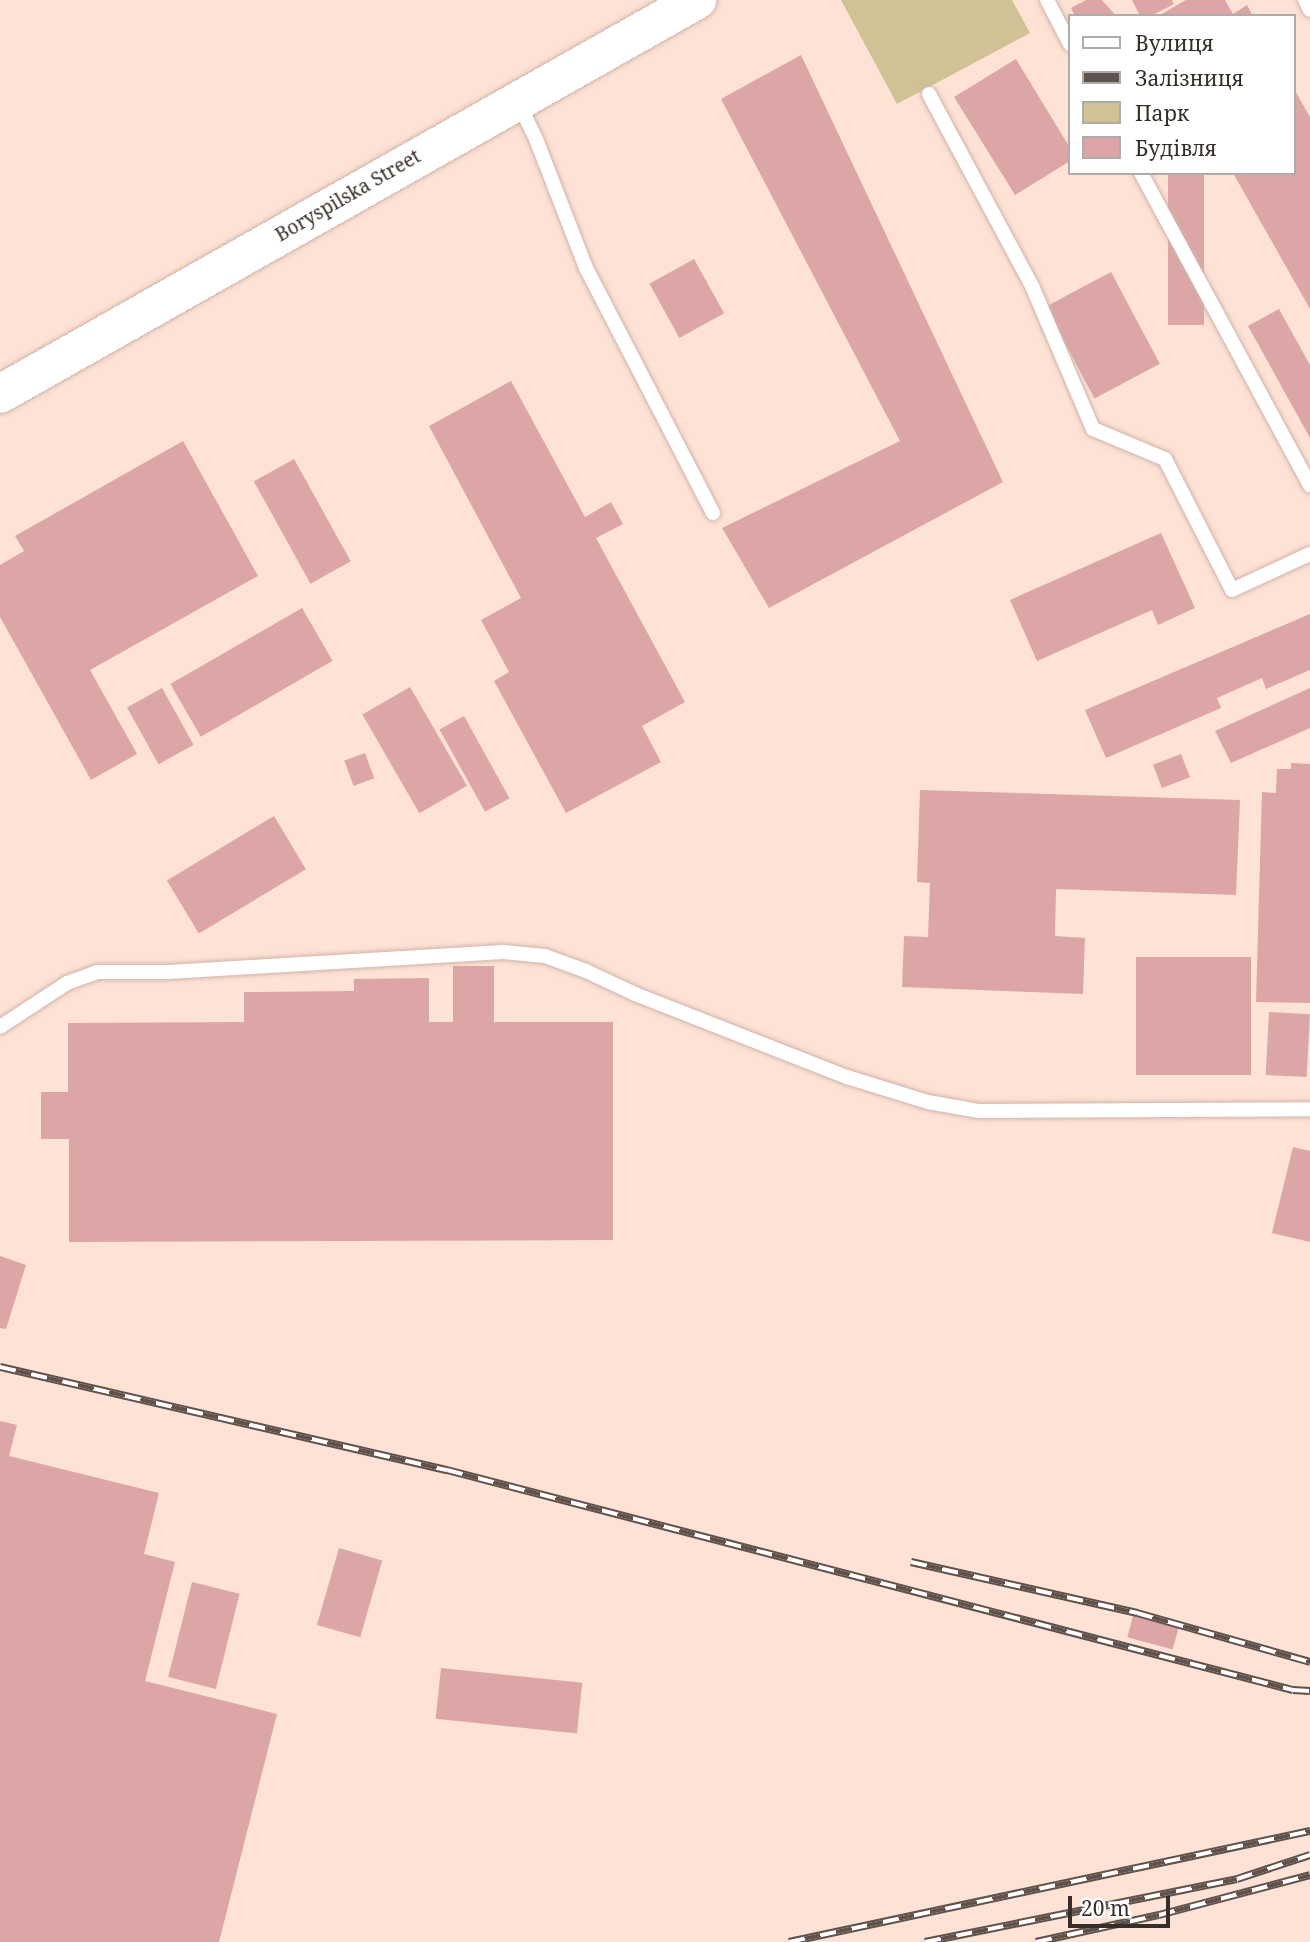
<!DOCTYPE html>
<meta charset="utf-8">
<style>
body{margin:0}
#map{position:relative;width:1310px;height:1942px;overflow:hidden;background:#fee2d6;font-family:"Noto Serif",serif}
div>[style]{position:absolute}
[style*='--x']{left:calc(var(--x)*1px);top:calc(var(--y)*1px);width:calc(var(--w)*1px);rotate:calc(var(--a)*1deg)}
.green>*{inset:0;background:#d0c295}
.building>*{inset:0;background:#dba6a5;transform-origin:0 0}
.roads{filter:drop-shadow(0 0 2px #d0b4a9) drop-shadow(0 0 2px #d0b4a9)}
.lane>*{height:14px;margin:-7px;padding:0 7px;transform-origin:7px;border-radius:7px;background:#fff}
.secondary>*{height:38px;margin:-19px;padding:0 19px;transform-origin:19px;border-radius:19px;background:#fff}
.rail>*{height:8px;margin-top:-4px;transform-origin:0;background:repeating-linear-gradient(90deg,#fff 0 16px,#5f514b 0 32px);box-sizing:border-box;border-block:2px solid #5f514b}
span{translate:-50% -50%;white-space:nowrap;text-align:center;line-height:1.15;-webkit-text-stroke:6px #fff;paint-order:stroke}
.street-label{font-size:19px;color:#382e29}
.legend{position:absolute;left:1068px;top:14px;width:228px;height:161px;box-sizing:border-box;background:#fff;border:2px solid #afaba9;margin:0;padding:9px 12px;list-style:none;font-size:21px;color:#382e29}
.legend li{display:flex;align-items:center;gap:14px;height:35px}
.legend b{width:35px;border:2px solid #afaba9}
.scale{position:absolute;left:1068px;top:1896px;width:102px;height:32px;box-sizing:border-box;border:4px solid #382e29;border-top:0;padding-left:9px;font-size:21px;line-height:24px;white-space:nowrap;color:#382e29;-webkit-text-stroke:5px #fff;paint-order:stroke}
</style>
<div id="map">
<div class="green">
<div style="clip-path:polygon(841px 0,1012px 0,1030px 33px,897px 104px)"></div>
</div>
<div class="building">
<div style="clip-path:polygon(1086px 0,1102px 0,1116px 16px,1075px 16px,1071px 8px)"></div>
<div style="clip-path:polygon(1132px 0,1172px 0,1174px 4px,1151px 16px,1140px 16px)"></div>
<div style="clip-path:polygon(1186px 0,1225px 0,1233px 14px,1247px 5px,1253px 16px,1158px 16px)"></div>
<div style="clip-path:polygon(801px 55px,1003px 482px,769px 608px,722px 528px,900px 441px,721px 99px)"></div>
<div style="clip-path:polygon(1016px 59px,1070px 148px,1070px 161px,1015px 195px,954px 97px)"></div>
<div style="clip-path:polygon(1294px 89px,1310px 117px,1310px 309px,1233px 173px,1294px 173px)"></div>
<div style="left:1168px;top:173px;width:36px;height:152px"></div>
<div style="left:694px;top:259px;width:62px;height:51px;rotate:61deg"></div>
<div style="left:1111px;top:272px;width:104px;height:74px;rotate:62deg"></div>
<div style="clip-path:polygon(1279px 309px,1310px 365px,1310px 438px,1248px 326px)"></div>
<div style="clip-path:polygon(511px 381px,585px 517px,611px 502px,623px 524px,596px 538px,685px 702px,642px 726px,661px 762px,566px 813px,494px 681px,509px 672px,481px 620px,521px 598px,429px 426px)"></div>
<div style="clip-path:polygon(183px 441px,258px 576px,90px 670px,137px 754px,91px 780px,0 617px,0 565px,24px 551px,15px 536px)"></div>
<div style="left:294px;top:459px;width:117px;height:46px;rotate:61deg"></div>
<div style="clip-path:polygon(1161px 533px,1195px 608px,1158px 625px,1152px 610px,1037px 661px,1010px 600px)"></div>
<div style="left:302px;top:608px;width:61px;height:152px;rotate:60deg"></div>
<div style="clip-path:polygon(1310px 614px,1310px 670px,1266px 689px,1262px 678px,1217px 698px,1221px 708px,1106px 758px,1085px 710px)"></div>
<div style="left:410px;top:687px;width:114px;height:55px;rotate:60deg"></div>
<div style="left:162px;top:688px;width:65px;height:40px;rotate:61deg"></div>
<div style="clip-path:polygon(1310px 688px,1310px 728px,1231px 763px,1215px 731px)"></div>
<div style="left:464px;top:716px;width:94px;height:28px;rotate:61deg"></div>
<div style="left:365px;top:753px;width:27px;height:22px;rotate:70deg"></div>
<div style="left:1181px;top:754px;width:25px;height:30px;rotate:69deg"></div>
<div style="clip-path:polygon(1291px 763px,1310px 764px,1310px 1003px,1256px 1002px,1262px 792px,1276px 793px,1277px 769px,1291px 769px)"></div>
<div style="clip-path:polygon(920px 790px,1240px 800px,1236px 895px,1056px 889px,1055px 936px,1085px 938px,1083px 994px,902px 987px,904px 936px,928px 937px,930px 883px,917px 882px)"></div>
<div style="left:274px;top:816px;width:62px;height:125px;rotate:59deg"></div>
<div style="left:1136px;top:957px;width:115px;height:118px"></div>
<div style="clip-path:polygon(453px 966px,494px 966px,494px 1022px,613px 1022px,613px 1240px,69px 1242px,69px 1139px,41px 1139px,41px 1092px,68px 1092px,68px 1023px,244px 1022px,244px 992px,354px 991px,354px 979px,429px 978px,429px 1022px,453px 1022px)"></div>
<div style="left:1269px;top:1012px;width:41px;height:63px;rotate:3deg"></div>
<div style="clip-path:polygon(1293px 1147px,1310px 1151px,1310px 1242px,1272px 1233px)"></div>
<div style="clip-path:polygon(0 1256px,26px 1265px,6px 1329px,0 1328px)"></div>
<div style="clip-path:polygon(0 1421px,17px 1425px,9px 1456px,159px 1493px,144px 1554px,175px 1562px,145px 1681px,277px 1714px,219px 1942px,0 1942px)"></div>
<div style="left:339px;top:1548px;width:45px;height:80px;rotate:16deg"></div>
<div style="left:192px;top:1582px;width:49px;height:98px;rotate:14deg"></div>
<div style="left:1133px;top:1616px;width:47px;height:22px;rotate:15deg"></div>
<div style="left:441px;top:1668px;width:142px;height:51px;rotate:6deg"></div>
</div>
<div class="roads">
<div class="lane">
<div style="--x:1047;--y:0;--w:50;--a:62.4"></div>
<div style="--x:1305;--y:0;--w:11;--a:63"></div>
<div style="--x:929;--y:94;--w:218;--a:61.8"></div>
<div style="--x:1032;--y:286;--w:155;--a:66.9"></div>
<div style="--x:1093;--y:429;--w:78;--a:22.6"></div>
<div style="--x:1165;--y:459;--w:147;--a:62.9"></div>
<div style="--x:1232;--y:590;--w:86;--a:-24.8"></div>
<div style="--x:519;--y:104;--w:39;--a:64"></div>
<div style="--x:536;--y:139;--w:138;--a:68.8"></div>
<div style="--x:586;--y:268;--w:276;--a:62.6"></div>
<div style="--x:1141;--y:173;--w:355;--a:61.6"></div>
<div style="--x:0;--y:1027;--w:80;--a:-33.3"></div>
<div style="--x:67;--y:983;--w:32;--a:-20"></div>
<div style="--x:97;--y:972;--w:71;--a:0"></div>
<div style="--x:168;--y:972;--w:336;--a:-3.4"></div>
<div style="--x:503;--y:952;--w:42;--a:5.4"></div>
<div style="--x:545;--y:956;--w:44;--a:20.1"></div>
<div style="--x:586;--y:971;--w:54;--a:25.1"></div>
<div style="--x:635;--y:994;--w:228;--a:21.4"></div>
<div style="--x:847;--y:1077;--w:85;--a:17.2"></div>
<div style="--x:928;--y:1102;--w:52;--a:10"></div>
<div style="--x:979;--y:1111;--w:331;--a:-0.3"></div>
</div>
<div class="secondary">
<div style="--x:0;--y:394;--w:801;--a:-29.48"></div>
</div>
</div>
<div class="rail">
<div style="--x:0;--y:1367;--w:459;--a:13"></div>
<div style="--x:447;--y:1470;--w:874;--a:14.58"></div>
<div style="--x:1293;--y:1690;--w:17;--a:3"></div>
<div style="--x:911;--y:1562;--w:232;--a:12.7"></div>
<div style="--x:1137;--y:1613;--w:180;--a:15.8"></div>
<div style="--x:789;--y:1942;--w:533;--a:-12.03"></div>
<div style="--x:925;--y:1942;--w:318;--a:-11.4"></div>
<div style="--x:1237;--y:1879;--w:77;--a:-18.2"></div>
<div style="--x:1036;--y:1942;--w:126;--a:-12.4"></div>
<div style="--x:1159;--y:1915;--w:156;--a:-14.8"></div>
</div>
<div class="street-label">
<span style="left:348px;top:196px;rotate:-30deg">Boryspilska Street</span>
</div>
<ul class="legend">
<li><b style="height:9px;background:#fff"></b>Вулиця</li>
<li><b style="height:9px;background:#5f514b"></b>Залізниця</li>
<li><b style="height:19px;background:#d0c295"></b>Парк</li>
<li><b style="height:19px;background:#dba6a5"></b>Будівля</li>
</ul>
<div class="scale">20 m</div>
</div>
